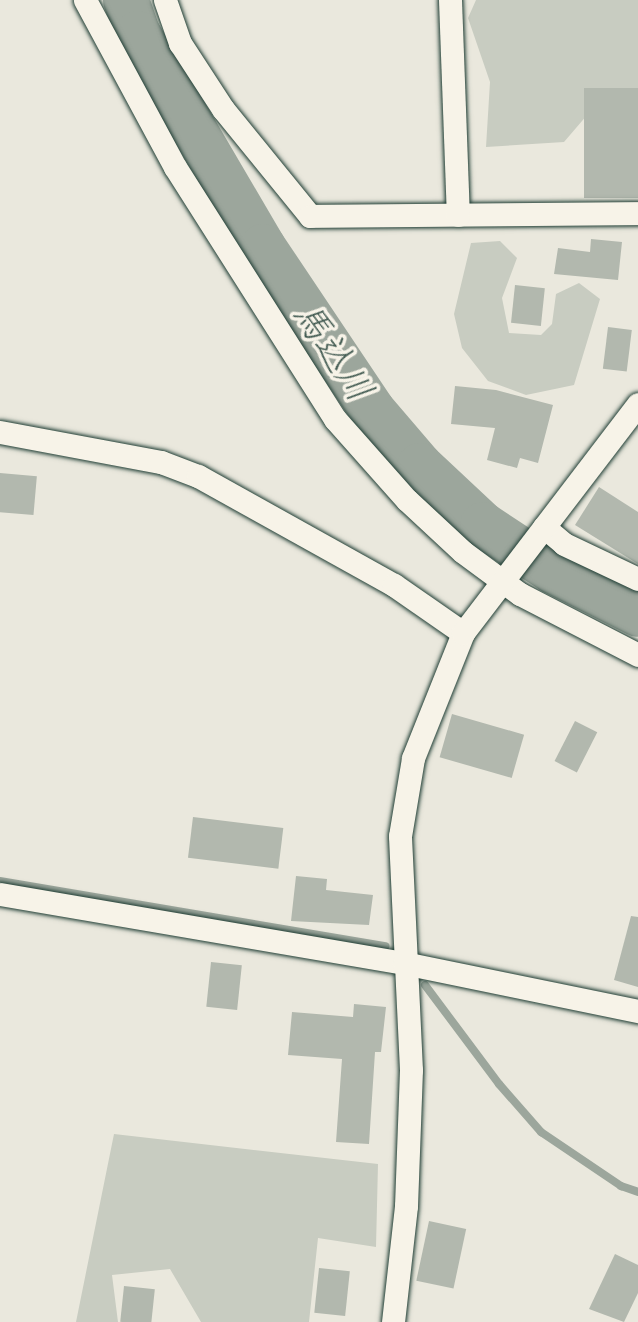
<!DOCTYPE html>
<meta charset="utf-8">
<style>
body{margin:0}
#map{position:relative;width:638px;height:1322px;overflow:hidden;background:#eae8dd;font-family:Caveat,"Klee One",sans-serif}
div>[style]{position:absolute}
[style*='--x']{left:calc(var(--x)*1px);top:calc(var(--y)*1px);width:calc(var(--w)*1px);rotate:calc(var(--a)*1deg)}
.green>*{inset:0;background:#c8ccc1}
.stream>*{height:8px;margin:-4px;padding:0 4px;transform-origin:4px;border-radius:4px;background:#9ca69c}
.river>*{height:46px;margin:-23px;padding:0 23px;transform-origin:23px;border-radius:23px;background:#9ca69c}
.building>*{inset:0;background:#b2b8ae;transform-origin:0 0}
.roads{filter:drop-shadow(0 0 2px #1f3d34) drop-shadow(0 0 2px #1f3d34)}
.minor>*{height:23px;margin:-11.5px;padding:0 11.5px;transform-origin:11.5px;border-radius:11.5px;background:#f7f3e8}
span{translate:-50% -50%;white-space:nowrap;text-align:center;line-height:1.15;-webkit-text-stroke:7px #f7f3e8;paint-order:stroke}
.water-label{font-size:37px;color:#445c53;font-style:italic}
</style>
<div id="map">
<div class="green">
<div style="clip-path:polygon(476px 0,638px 0,638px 92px,600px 100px,564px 142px,486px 147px,490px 82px,468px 18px)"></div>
<div style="clip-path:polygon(500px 241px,517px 258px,502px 298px,509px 333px,541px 335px,552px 324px,556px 294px,579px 283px,600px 299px,574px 385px,526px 395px,488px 381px,462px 348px,454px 314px,471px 243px)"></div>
<div style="clip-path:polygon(114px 1134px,378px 1164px,376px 1247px,318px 1238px,309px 1322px,201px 1322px,170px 1269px,112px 1275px,118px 1322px,76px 1322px)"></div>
</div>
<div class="stream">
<div style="--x:0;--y:881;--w:391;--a:9.6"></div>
<div style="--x:425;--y:985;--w:124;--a:53.2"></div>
<div style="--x:499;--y:1084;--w:64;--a:48.8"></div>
<div style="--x:541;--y:1132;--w:97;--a:34"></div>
<div style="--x:621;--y:1186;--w:18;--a:19"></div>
</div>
<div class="river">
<div style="--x:126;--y:0;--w:36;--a:71"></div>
<div style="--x:138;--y:34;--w:247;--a:59.6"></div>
<div style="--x:263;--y:247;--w:196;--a:56.2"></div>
<div style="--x:372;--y:410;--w:74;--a:49.4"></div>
<div style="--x:420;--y:466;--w:86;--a:43.1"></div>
<div style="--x:483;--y:525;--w:84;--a:33.3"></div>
<div style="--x:553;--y:571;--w:95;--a:26.8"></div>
</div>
<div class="building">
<div style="left:638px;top:88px;width:110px;height:54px;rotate:90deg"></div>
<div style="clip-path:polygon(591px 239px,622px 242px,618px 280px,554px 274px,558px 248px,590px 252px)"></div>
<div style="left:515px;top:285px;width:30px;height:38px;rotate:6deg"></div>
<div style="left:608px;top:327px;width:24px;height:42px;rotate:7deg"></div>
<div style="clip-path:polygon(455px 386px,496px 390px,553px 405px,538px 463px,520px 458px,517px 468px,487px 460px,495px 428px,451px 424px)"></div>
<div style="left:0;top:473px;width:37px;height:39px;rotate:5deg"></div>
<div style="clip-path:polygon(599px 487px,638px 512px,638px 564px,575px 525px)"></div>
<div style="left:452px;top:714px;width:75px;height:45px;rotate:16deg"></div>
<div style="left:575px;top:721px;width:25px;height:45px;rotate:27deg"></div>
<div style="left:193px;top:817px;width:91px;height:41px;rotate:7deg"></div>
<div style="clip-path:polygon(296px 876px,327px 879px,326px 890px,373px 895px,369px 925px,291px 921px)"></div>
<div style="clip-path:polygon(631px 916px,638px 917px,638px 987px,614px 980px)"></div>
<div style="left:211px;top:962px;width:31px;height:45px;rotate:6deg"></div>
<div style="clip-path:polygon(354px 1004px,386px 1007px,381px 1052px,375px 1052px,369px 1144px,336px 1142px,342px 1059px,288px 1055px,292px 1012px,353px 1017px)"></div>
<div style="left:429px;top:1221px;width:38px;height:61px;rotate:12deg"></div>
<div style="clip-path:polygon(615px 1254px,638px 1265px,638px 1293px,624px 1322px,589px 1309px)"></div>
<div style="left:319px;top:1268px;width:31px;height:45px;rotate:6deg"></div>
<div style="left:124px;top:1286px;width:31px;height:36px;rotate:6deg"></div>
</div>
<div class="roads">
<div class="minor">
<div style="--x:85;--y:0;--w:190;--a:61.7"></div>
<div style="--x:175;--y:167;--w:299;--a:57.6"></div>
<div style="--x:335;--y:419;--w:108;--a:48.4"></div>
<div style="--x:407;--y:500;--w:76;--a:42.9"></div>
<div style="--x:463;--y:552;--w:71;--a:36.4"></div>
<div style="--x:520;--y:594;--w:133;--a:27.3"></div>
<div style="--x:165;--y:0;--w:46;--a:70.8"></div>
<div style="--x:180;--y:43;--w:79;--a:56.9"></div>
<div style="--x:223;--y:109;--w:138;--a:50.9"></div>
<div style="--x:310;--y:216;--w:328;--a:-0.5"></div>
<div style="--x:450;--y:0;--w:215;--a:87.9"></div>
<div style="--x:0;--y:432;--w:164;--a:10.6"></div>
<div style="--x:161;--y:462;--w:40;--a:21"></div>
<div style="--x:198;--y:476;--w:224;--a:29.1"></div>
<div style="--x:394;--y:585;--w:84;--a:34.8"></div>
<div style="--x:544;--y:527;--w:26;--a:40"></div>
<div style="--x:564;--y:544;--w:82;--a:25.3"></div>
<div style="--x:0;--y:894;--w:410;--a:9.7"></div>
<div style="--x:404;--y:963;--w:239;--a:11.6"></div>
<div style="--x:393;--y:1322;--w:117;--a:-83.6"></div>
<div style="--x:406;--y:1206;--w:136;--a:-87.9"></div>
<div style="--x:411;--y:1070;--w:234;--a:-92.7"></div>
<div style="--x:400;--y:836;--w:79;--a:-80.5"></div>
<div style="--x:413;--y:758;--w:135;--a:-68.2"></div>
<div style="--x:463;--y:633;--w:288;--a:-52.6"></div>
</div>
</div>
<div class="water-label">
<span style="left:333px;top:352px;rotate:56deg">馬込川</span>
</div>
</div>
